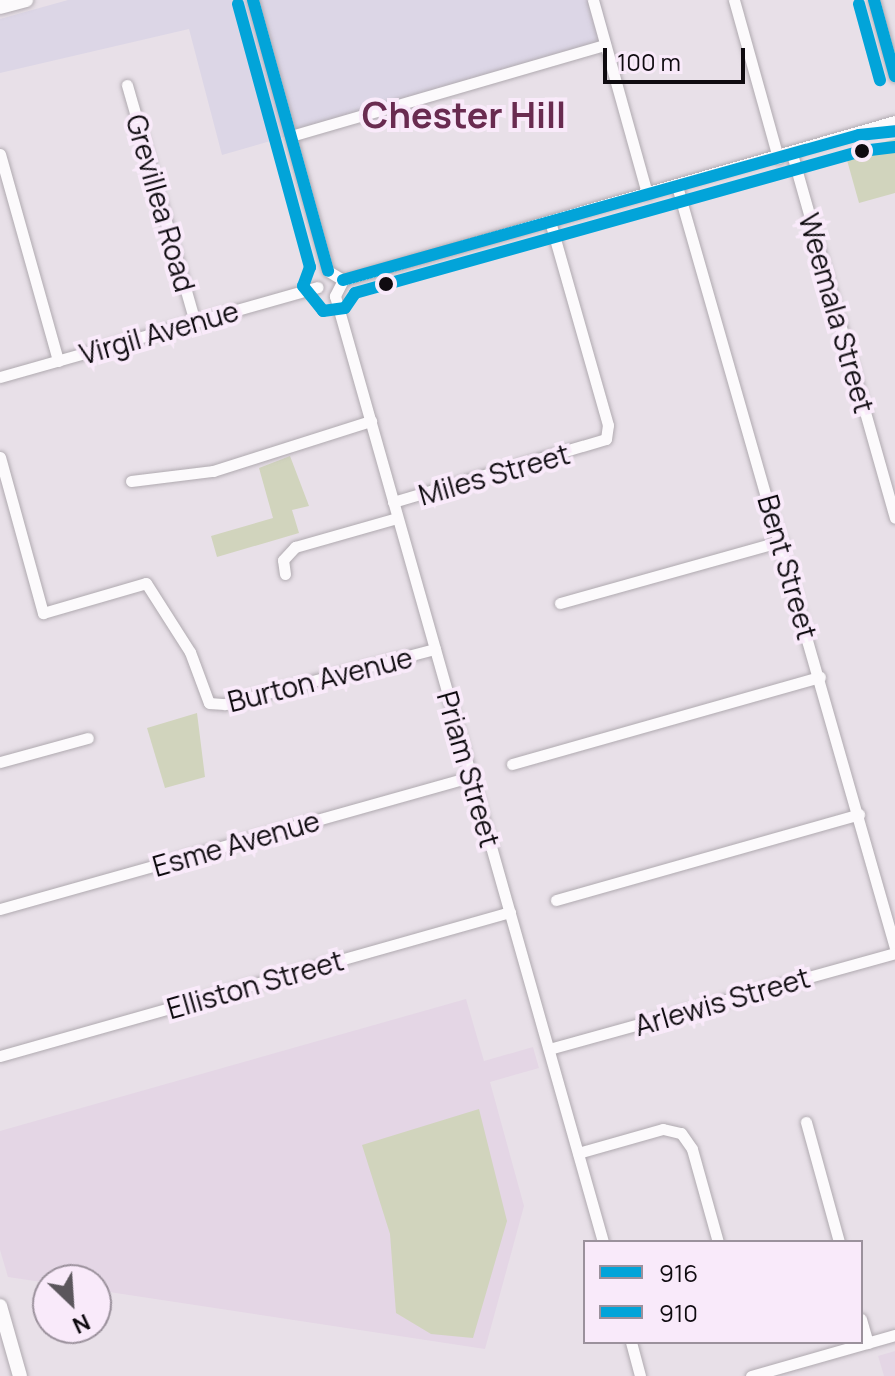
<!DOCTYPE html>
<style>
body{margin:0}
#map{position:relative;width:895px;height:1376px;overflow:hidden;background:#e8e0e8;font-family:Manrope,sans-serif}
div>[style]{position:absolute}
[style*='--x']{left:calc(var(--x)*1px);top:calc(var(--y)*1px);width:calc(var(--w)*1px);rotate:calc(var(--a)*1deg)}
.commercial>*{inset:0;background:#dcd6e6}
.built>*{inset:0;background:#e4d6e5}
.green>*{inset:0;background:#d1d4bd}
.roads{filter:drop-shadow(0 0 2px #b0aab0) drop-shadow(0 0 2px #b0aab0)}
.minor>*{height:11px;margin:-5.5px;padding:0 5.5px;transform-origin:5.5px;border-radius:5.5px;background:#fcfafc}
.major>*{height:14px;margin:-7px;padding:0 7px;transform-origin:7px;border-radius:7px;background:#fcfafc}
.bus-1>*{height:12px;margin:-6px;padding:0 6px;transform-origin:6px;border-radius:6px;background:#02a4d9}
.bus-2>*{height:12px;margin:-6px;padding:0 6px;transform-origin:6px;border-radius:6px;background:#02a4d9}
.dots>*{width:22px;height:22px;translate:-50% -50%;box-sizing:border-box;border:4px solid #f9eafa;border-radius:50%}
span{translate:-50% -50%;white-space:nowrap;text-align:center;line-height:1.15;-webkit-text-stroke:8px #f9eafa;paint-order:stroke}
.street-label{font-size:28px;color:#0f0b10}
.district-label{font-size:36px;color:#692b50;font-weight:700}
.legend{position:absolute;left:583px;top:1240px;width:280px;height:104px;box-sizing:border-box;background:#f9eafa;border:2px solid #9b919c;margin:0;padding:10px 14px;list-style:none;font-size:24px;color:#0f0b10}
.legend li{display:flex;align-items:center;gap:16px;height:40px}
.legend b{width:40px;border:2px solid #9b919c}
.north{position:absolute;left:32px;top:1264px;width:80px;height:80px;box-sizing:border-box;background:#f9eafa;border:2px solid #9b919c;border-radius:50%;rotate:155deg;font-size:22px;font-weight:700;line-height:32px;text-align:center;color:#0f0b10}
.north::after{content:'';display:block;margin:auto;width:28px;height:36px;background:#5b565c;clip-path:polygon(50% 0,100% 100%,50% 72%,0 100%)}
.scale{position:absolute;left:603px;top:48px;width:142px;height:36px;box-sizing:border-box;border:4px solid #0f0b10;border-top:0;padding-left:10px;font-size:24px;line-height:28px;white-space:nowrap;color:#0f0b10;-webkit-text-stroke:6px #f9eafa;paint-order:stroke}
</style>
<div id="map">
<div class="commercial">
<div style="clip-path:polygon(68px 0,600px 0,612px 43px,222px 155px,189px 29px,0 73px,0 19px)"></div>
</div>
<div class="built">
<div style="clip-path:polygon(466px 999px,484px 1061px,533px 1047px,539px 1068px,490px 1082px,524px 1206px,485px 1349px,96px 1290px,96px 1280px,48px 1283px,8px 1277px,0 1250px,0 1131px)"></div>
<div style="clip-path:polygon(895px 1351px,895px 1376px,884px 1376px,878px 1356px)"></div>
</div>
<div class="green">
<div style="clip-path:polygon(895px 139px,895px 193px,859px 203px,845px 153px)"></div>
<div style="clip-path:polygon(290px 456px,309px 506px,292px 510px,299px 533px,217px 557px,211px 536px,273px 518px,259px 468px)"></div>
<div style="clip-path:polygon(197px 713px,205px 777px,165px 788px,147px 728px)"></div>
<div style="clip-path:polygon(479px 1109px,507px 1221px,473px 1338px,431px 1334px,396px 1313px,390px 1234px,362px 1145px)"></div>
</div>
<div class="roads">
<div class="minor">
<div style="--x:253;--y:0;--w:281;--a:74.5"></div>
<div style="--x:593;--y:0;--w:201;--a:74.4"></div>
<div style="--x:734;--y:0;--w:164;--a:74.4"></div>
<div style="--x:874;--y:0;--w:79;--a:74.6"></div>
<div style="--x:127;--y:85;--w:247;--a:74"></div>
<div style="--x:291;--y:136;--w:327;--a:-16.2"></div>
<div style="--x:0;--y:154;--w:215;--a:74.3"></div>
<div style="--x:792;--y:154;--w:378;--a:74.2"></div>
<div style="--x:677;--y:186;--w:793;--a:74.03"></div>
<div style="--x:328;--y:271;--w:17;--a:31"></div>
<div style="--x:343;--y:280;--w:18;--a:117"></div>
<div style="--x:343;--y:280;--w:574;--a:-16.07"></div>
<div style="--x:335;--y:296;--w:983;--a:74.18"></div>
<div style="--x:0;--y:377;--w:330;--a:-15.8"></div>
<div style="--x:0;--y:457;--w:162;--a:74.6"></div>
<div style="--x:43;--y:613;--w:107;--a:-16.2"></div>
<div style="--x:146;--y:583;--w:82;--a:57.5"></div>
<div style="--x:190;--y:652;--w:54;--a:69.6"></div>
<div style="--x:209;--y:703;--w:16;--a:4"></div>
<div style="--x:225;--y:704;--w:217;--a:-14.7"></div>
<div style="--x:131;--y:481;--w:83;--a:-7"></div>
<div style="--x:213;--y:471;--w:166;--a:-17.6"></div>
<div style="--x:393;--y:502;--w:222;--a:-16.5"></div>
<div style="--x:606;--y:439;--w:14;--a:-82"></div>
<div style="--x:608;--y:425;--w:211;--a:-105.9"></div>
<div style="--x:285;--y:574;--w:14;--a:-98"></div>
<div style="--x:283;--y:560;--w:18;--a:-47"></div>
<div style="--x:295;--y:547;--w:106;--a:-15.9"></div>
<div style="--x:560;--y:603;--w:230;--a:-15.6"></div>
<div style="--x:0;--y:762;--w:91;--a:-15.3"></div>
<div style="--x:512;--y:764;--w:320;--a:-15.8"></div>
<div style="--x:556;--y:900;--w:315;--a:-15.8"></div>
<div style="--x:0;--y:909;--w:489;--a:-15.7"></div>
<div style="--x:549;--y:1049;--w:359;--a:-15.5"></div>
<div style="--x:0;--y:1056;--w:530;--a:-15.77"></div>
<div style="--x:806;--y:1122;--w:124;--a:74.6"></div>
<div style="--x:578;--y:1153;--w:88;--a:-15.8"></div>
<div style="--x:663;--y:1129;--w:18;--a:13"></div>
<div style="--x:681;--y:1133;--w:19;--a:55"></div>
<div style="--x:692;--y:1149;--w:97;--a:74.4"></div>
<div style="--x:861;--y:1319;--w:25;--a:74"></div>
<div style="--x:631;--y:1342;--w:35;--a:75"></div>
<div style="--x:751;--y:1376;--w:150;--a:-15.9"></div>
</div>
<div class="major">
<div style="--x:0;--y:7;--w:27;--a:-15"></div>
<div style="--x:0;--y:1306;--w:73;--a:74.1"></div>
</div>
</div>
<div class="bus-1">
<div style="--x:253;--y:0;--w:281;--a:74.5"></div>
<div style="--x:874;--y:0;--w:79;--a:74.6"></div>
<div style="--x:343;--y:280;--w:536;--a:-15.7"></div>
<div style="--x:859;--y:135;--w:36;--a:-6"></div>
</div>
<div class="bus-2">
<div style="--x:238;--y:4;--w:273;--a:74.7"></div>
<div style="--x:310;--y:267;--w:20;--a:110"></div>
<div style="--x:303;--y:286;--w:32;--a:51"></div>
<div style="--x:323;--y:311;--w:22;--a:-8"></div>
<div style="--x:345;--y:308;--w:18;--a:-56"></div>
<div style="--x:355;--y:293;--w:527;--a:-15.65"></div>
<div style="--x:862;--y:151;--w:33;--a:-7"></div>
<div style="--x:859;--y:4;--w:79;--a:74.6"></div>
</div>
<div class="dots">
<div style="left:862px;top:151px;background:#0f0b10"></div>
<div style="left:386px;top:284px;background:#0f0b10"></div>
</div>
<div class="street-label">
<span style="left:161px;top:203px;rotate:74deg">Grevillea Road</span>
<span style="left:837px;top:313px;rotate:74deg">Weemala Street</span>
<span style="left:159px;top:332px;rotate:-16deg">Virgil Avenue</span>
<span style="left:494px;top:474px;rotate:-16deg">Miles Street</span>
<span style="left:788px;top:567px;rotate:74deg">Bent Street</span>
<span style="left:320px;top:679px;rotate:-14deg">Burton Avenue</span>
<span style="left:469px;top:769px;rotate:74deg">Priam Street</span>
<span style="left:236px;top:843px;rotate:-16deg">Esme Avenue</span>
<span style="left:255px;top:984px;rotate:-16deg">Elliston Street</span>
<span style="left:722px;top:1001px;rotate:-16deg">Arlewis Street</span>
</div>
<div class="district-label">
<span style="left:464px;top:115px">Chester Hill</span>
</div>
<ul class="legend">
<li><b style="height:10px;background:#02a4d9"></b>916</li>
<li><b style="height:10px;background:#02a4d9"></b>910</li>
</ul>
<div class="north">N</div>
<div class="scale">100 m</div>
</div>
